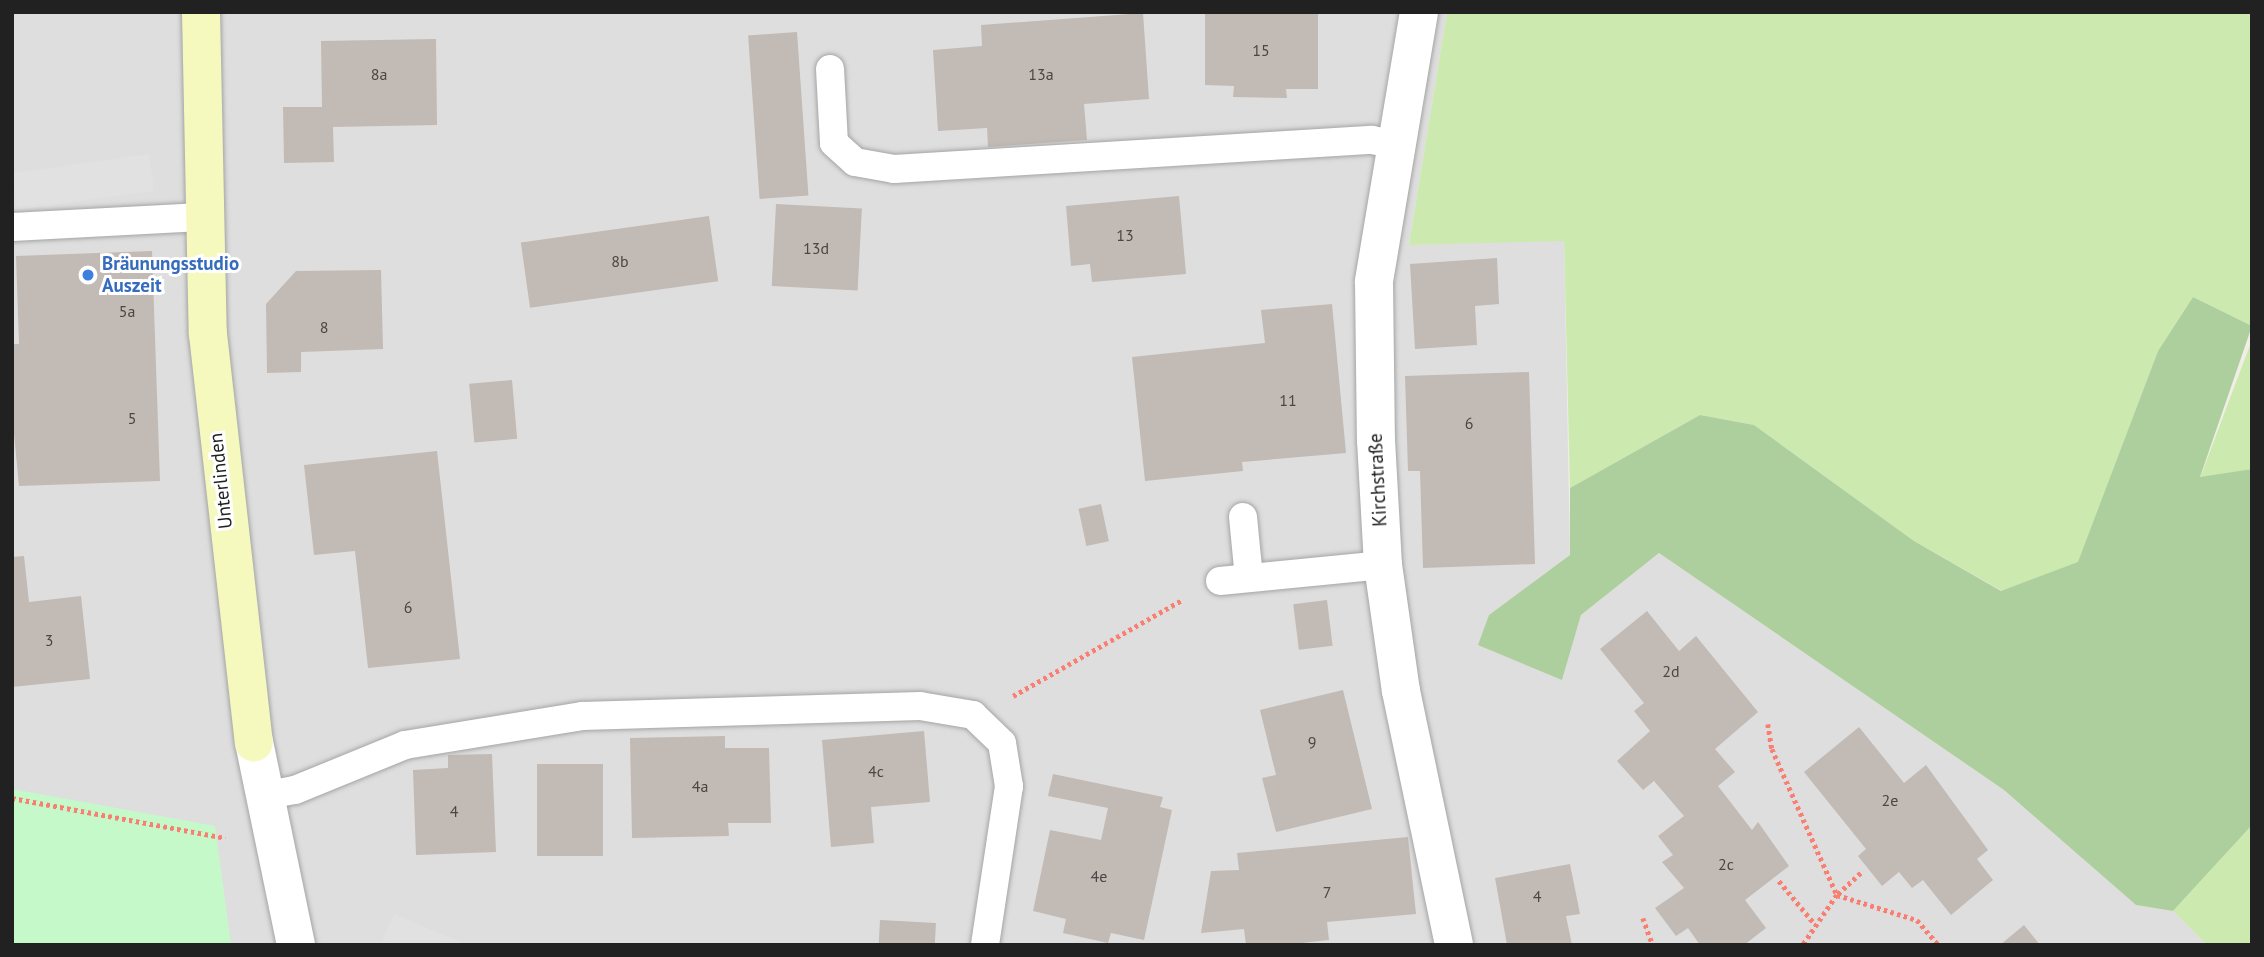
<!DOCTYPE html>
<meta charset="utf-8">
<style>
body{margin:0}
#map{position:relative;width:2264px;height:957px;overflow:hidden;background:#f1eee7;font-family:"PT Sans",sans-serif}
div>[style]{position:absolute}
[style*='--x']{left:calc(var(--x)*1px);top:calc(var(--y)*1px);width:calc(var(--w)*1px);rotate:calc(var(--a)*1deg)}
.residential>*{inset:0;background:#dfdede}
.grass>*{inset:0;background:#cce9af}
.forest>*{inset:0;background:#accf9d}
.park>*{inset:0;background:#c6f9ca}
.parking>*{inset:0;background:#e1e1e1;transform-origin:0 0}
.building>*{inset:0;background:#c2bab4;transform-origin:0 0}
.path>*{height:4.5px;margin-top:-2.25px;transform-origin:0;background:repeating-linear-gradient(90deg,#f87f72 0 3.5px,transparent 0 7px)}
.roads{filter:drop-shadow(0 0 2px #a5a5a5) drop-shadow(0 0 2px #a5a5a5)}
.lane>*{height:28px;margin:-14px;padding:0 14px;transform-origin:14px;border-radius:14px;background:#fff}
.street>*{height:38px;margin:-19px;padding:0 19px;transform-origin:19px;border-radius:19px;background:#fff}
.secondary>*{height:38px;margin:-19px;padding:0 19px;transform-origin:19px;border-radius:19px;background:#f6f9bd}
.dots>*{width:19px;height:19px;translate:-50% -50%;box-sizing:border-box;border:4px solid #fff;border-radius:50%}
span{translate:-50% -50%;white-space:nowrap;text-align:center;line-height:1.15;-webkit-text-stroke:6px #fff;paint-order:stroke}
.number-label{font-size:16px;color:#494746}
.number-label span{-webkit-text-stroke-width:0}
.shop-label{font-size:19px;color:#366cbe;font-weight:700}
.left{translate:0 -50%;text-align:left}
.street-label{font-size:19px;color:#212121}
.frame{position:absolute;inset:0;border:14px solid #212121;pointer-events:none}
</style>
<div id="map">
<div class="residential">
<div style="clip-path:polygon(12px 12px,1447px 12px,1409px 245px,1564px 240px,1570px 555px,1489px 615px,1562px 680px,1581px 615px,1659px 553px,2004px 790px,2136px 905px,2173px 911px,2207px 945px,12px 945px)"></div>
</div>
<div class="grass">
<div style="clip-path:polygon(1447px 12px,2252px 12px,2252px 326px,2193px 297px,2158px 351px,2079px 562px,2002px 591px,1914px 541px,1754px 425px,1700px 415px,1570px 488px,1564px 241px,1409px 245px)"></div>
<div style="clip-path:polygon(2252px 341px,2252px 469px,2200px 478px,2250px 345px)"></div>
<div style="clip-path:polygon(2252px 825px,2252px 945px,2207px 945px,2173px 911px)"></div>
</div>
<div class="forest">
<div style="clip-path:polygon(2193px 297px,2252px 326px,2200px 477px,2252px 469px,2252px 825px,2173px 911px,2136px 905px,2004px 790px,1659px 553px,1581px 615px,1562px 680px,1478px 645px,1489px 615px,1570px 555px,1570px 488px,1700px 415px,1754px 425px,1914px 541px,2001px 591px,2078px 562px,2158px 351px)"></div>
</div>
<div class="park">
<div style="clip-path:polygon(12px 789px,215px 826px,231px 945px,12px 945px)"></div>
</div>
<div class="parking">
<div style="left:149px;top:154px;width:37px;height:138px;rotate:82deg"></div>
<div style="clip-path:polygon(394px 914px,468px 945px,381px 945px)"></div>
</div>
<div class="building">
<div style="clip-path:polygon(1205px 12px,1318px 12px,1318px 89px,1286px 89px,1287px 98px,1233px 97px,1234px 86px,1205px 85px)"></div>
<div style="clip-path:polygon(1143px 13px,1149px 99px,1084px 104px,1087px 140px,988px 147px,987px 128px,938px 131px,933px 50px,982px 46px,981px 25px)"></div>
<div style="left:797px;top:32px;width:164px;height:49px;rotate:86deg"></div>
<div style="clip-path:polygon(436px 39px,437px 125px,333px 127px,334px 162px,284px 163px,283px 107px,322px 107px,321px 41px)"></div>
<div style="clip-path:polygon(1179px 196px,1186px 274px,1092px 282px,1090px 264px,1071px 266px,1066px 206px)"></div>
<div style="left:776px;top:204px;width:86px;height:82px;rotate:3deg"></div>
<div style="left:709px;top:216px;width:66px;height:190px;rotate:82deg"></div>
<div style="clip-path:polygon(152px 251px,160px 481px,19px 486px,12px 413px,12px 344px,19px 344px,16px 256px)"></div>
<div style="clip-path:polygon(1497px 258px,1499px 304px,1475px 306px,1477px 345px,1415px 349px,1410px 264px)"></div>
<div style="clip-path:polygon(381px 270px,383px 349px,301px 352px,301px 372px,267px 373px,266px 304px,296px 271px)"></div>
<div style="clip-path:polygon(1332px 304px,1346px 453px,1242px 462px,1243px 471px,1145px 481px,1132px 357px,1265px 343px,1261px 310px)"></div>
<div style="clip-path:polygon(1529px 372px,1535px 564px,1423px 568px,1420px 471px,1408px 471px,1405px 376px)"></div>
<div style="left:512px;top:380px;width:59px;height:43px;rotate:85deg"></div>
<div style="clip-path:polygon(437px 451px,460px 659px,368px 668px,355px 551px,314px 555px,304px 465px)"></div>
<div style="left:1101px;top:504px;width:38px;height:23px;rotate:78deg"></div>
<div style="clip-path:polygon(24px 556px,29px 602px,81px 596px,90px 679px,12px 687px,12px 557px)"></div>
<div style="left:1327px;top:600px;width:46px;height:34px;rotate:83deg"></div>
<div style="clip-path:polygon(1647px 611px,1679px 651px,1696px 636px,1758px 712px,1715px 749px,1735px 772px,1718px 786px,1752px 830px,1758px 822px,1789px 866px,1745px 900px,1766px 928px,1744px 945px,1700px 945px,1688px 928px,1676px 936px,1655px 908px,1684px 888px,1662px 862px,1673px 855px,1658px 836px,1684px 816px,1654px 781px,1643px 790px,1617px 761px,1650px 731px,1634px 711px,1644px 703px,1600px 649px)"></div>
<div style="clip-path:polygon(1343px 690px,1372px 809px,1276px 832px,1262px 778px,1276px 775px,1260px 710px)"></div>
<div style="clip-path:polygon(1859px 727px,1904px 783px,1926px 765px,1988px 850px,1977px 859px,1993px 880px,1951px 915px,1923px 880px,1912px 888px,1899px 872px,1882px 886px,1858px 856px,1866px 849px,1804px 772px)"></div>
<div style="clip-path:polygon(924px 731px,930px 802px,871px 807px,874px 843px,831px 847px,822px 740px)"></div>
<div style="clip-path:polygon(725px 736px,725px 748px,769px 748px,771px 823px,728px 823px,729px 836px,632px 838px,630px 738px)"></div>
<div style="clip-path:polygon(492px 754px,496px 852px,416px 855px,413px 770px,448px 768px,448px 755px)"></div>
<div style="left:537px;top:764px;width:66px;height:92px"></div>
<div style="clip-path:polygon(1053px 774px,1163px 797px,1160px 807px,1172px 810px,1144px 940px,1111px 933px,1108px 943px,1063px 933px,1066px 919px,1033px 911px,1050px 830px,1101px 840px,1108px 808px,1048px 796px)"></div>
<div style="clip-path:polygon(1408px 837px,1416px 914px,1327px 922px,1329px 940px,1284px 945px,1246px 945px,1244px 929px,1201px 933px,1211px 871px,1239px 870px,1237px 853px)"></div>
<div style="clip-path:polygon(1570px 864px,1580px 914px,1566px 916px,1572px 945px,1507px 945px,1495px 878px)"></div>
<div style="left:880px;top:920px;width:56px;height:25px;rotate:3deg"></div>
<div style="clip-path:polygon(2024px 925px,2040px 945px,2000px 945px)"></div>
</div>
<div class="path">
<div style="--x:1013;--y:696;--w:194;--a:-29.6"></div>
<div style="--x:1768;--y:724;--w:25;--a:81"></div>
<div style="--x:1772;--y:749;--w:160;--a:66"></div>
<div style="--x:1837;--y:895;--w:60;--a:124.2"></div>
<div style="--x:12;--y:798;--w:217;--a:10.6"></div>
<div style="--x:1861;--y:873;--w:33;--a:137"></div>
<div style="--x:1837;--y:895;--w:84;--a:17.4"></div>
<div style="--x:1917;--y:920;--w:33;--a:49"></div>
<div style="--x:1779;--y:881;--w:55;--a:50.2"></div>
<div style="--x:1643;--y:918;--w:29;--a:70"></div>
</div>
<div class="roads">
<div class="lane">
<div style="--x:830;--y:69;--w:74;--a:86.9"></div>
<div style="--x:834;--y:143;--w:28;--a:42"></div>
<div style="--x:855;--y:162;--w:40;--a:10"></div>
<div style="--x:894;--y:169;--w:479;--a:-3.5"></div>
<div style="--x:1372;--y:140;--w:26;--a:11"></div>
<div style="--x:12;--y:227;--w:190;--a:-3"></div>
<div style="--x:1243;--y:517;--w:61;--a:84.4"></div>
<div style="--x:1220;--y:581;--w:164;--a:-5.6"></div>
<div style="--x:263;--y:796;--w:33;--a:-11"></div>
<div style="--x:295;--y:790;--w:119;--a:-22.2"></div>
<div style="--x:405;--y:745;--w:179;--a:-9.3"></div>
<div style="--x:582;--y:716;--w:338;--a:-1.7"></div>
<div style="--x:920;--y:706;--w:54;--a:9.6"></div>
<div style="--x:973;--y:715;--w:40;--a:44"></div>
<div style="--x:1002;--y:743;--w:44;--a:80.8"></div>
<div style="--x:1009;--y:786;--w:161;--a:98.6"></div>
</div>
<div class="street">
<div style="--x:1419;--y:12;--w:274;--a:99.5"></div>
<div style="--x:1374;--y:282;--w:158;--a:89.3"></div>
<div style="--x:1376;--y:440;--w:125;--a:86.8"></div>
<div style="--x:1383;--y:565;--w:127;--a:81.9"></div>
<div style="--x:1401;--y:691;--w:259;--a:78.2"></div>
<div style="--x:254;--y:742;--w:207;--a:78.3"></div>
</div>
<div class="secondary">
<div style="--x:201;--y:12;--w:322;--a:88.8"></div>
<div style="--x:208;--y:334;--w:411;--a:83.6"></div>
</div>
</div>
<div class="dots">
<div style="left:88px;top:275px;background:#3f7fe0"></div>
</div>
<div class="number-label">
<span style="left:1261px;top:50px">15</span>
<span style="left:379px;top:74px">8a</span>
<span style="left:1041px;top:74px">13a</span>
<span style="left:1125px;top:235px">13</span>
<span style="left:816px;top:248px">13d</span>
<span style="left:620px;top:261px">8b</span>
<span style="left:127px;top:311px">5a</span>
<span style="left:324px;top:327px">8</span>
<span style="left:1288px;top:400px">11</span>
<span style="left:132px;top:418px">5</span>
<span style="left:1469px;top:423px">6</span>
<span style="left:408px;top:607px">6</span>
<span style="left:49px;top:640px">3</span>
<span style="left:1671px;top:671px">2d</span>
<span style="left:1312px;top:742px">9</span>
<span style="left:876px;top:771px">4c</span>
<span style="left:700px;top:786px">4a</span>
<span style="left:1890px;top:800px">2e</span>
<span style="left:454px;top:811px">4</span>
<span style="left:1726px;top:864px">2c</span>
<span style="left:1099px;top:876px">4e</span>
<span style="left:1327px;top:892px">7</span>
<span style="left:1537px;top:896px">4</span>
</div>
<div class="shop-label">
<span class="left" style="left:102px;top:275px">Bräunungsstudio<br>Auszeit</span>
</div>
<div class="street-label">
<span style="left:1378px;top:480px;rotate:-93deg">Kirchstraße</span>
<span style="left:221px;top:481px;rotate:-96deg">Unterlinden</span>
</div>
<div class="frame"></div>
</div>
